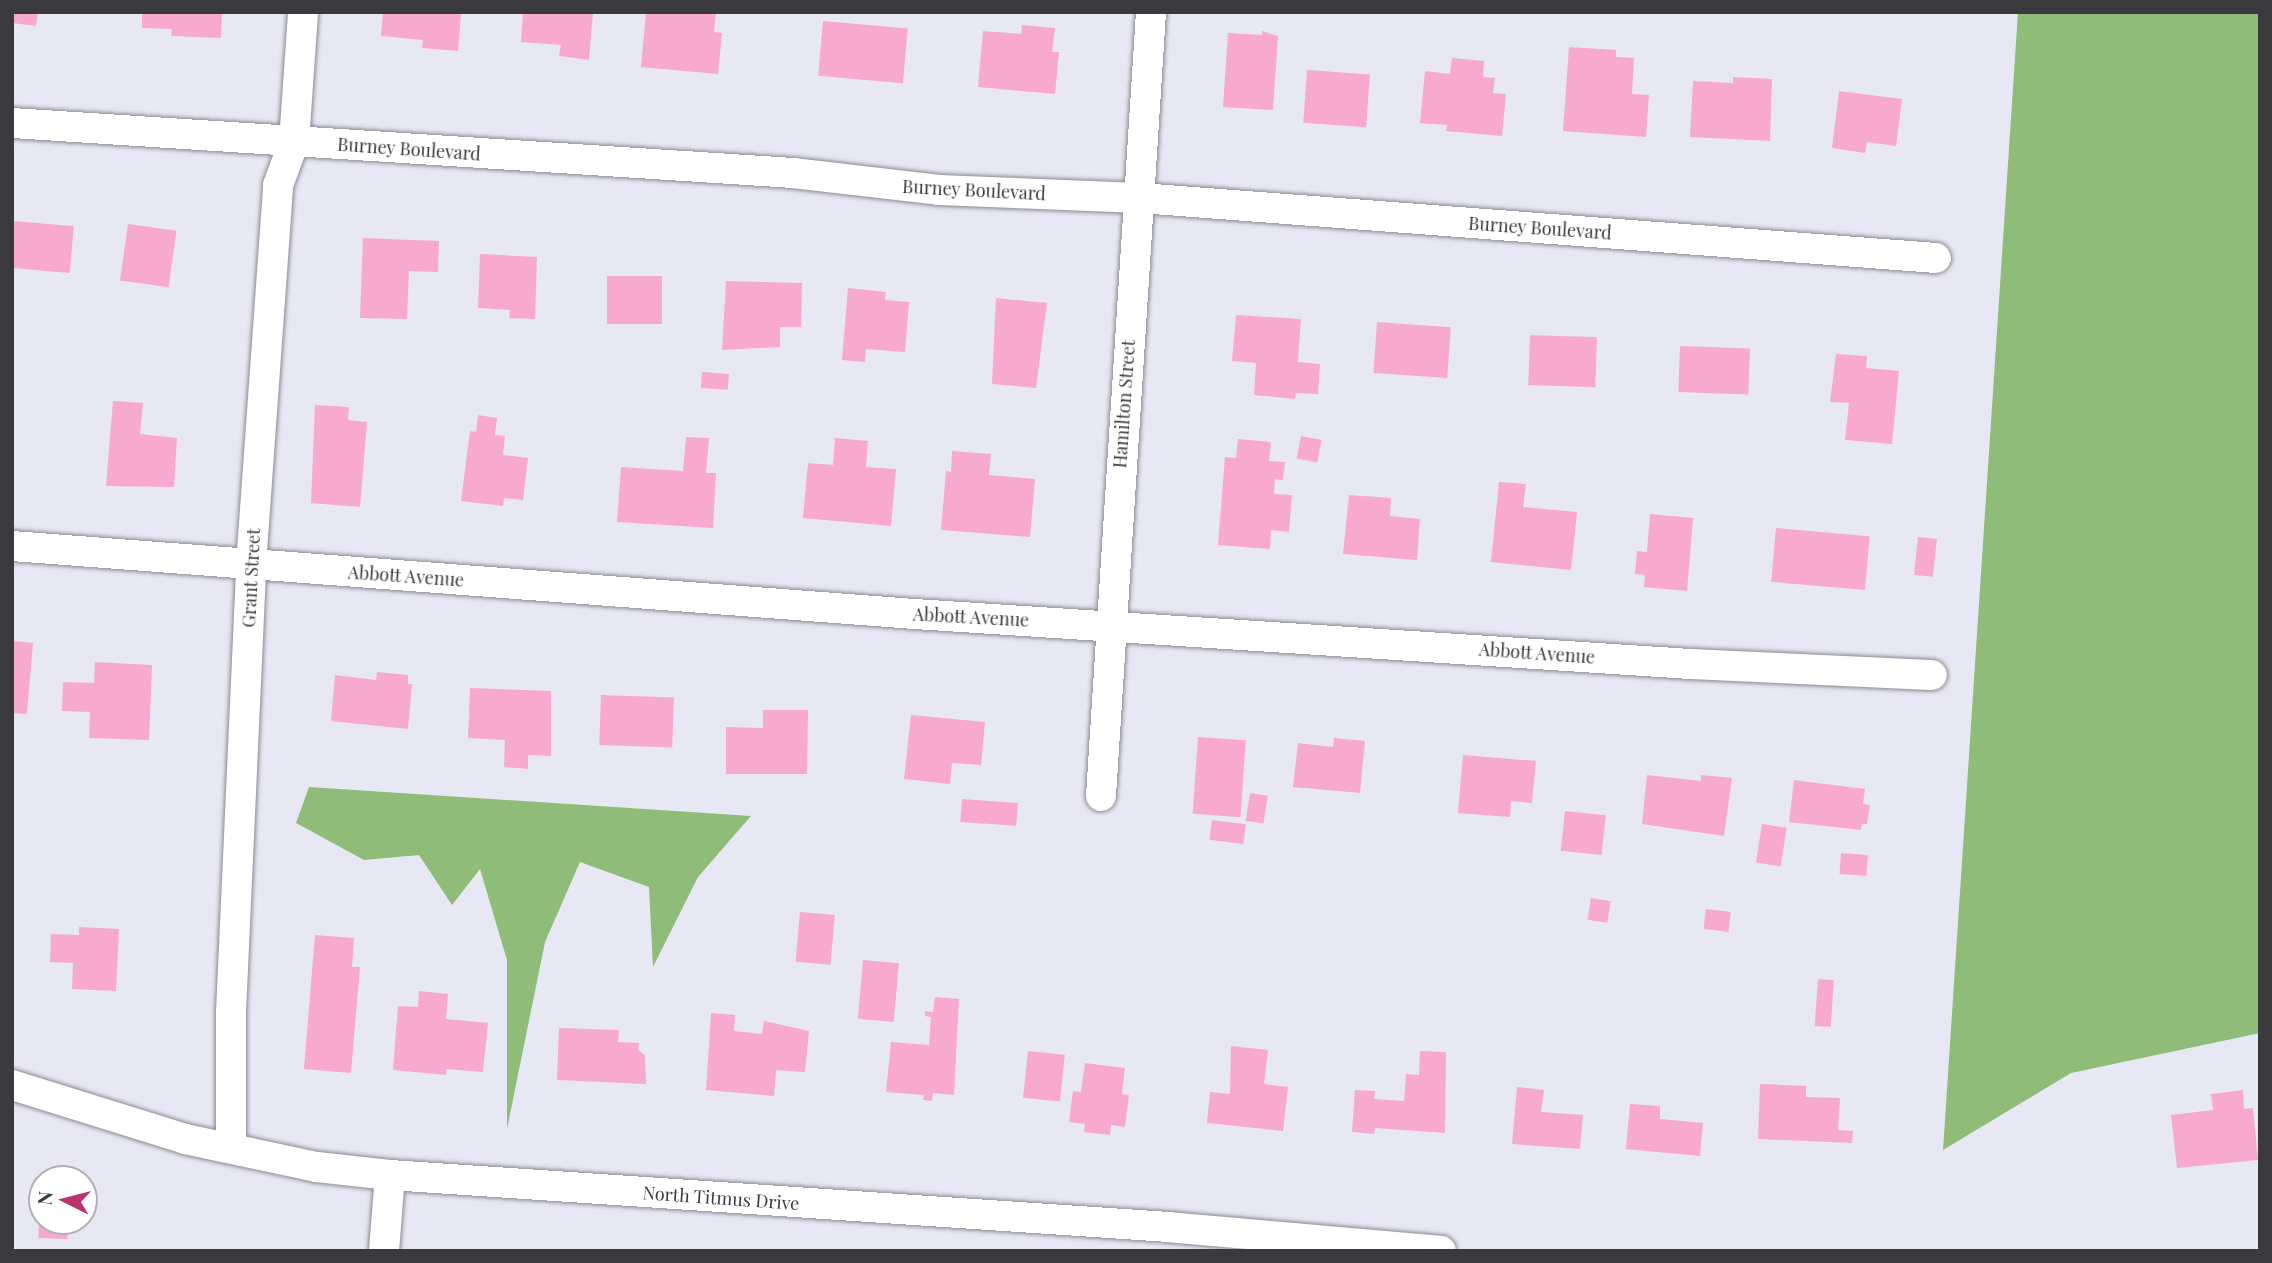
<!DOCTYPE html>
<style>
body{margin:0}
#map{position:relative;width:2272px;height:1263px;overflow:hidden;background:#e7e8f3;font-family:"Playfair Display",serif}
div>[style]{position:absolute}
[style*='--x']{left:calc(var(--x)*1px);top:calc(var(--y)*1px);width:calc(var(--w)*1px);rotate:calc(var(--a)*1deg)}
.forest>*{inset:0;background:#8fbc78}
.building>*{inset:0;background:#f8a9d0;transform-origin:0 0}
.roads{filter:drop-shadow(0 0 2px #8a8a94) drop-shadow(0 0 2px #8a8a94)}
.minor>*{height:30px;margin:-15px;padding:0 15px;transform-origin:15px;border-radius:15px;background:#fff}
span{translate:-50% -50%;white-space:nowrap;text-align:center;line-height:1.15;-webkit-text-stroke:7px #fff;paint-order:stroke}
.street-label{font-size:18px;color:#3a3a3e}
.frame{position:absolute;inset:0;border:14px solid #3a3a3e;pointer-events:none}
.north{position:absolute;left:28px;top:1165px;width:70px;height:70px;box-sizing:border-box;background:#fff;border:2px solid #b0b0b2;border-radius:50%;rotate:276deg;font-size:19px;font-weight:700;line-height:28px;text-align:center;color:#3a3a3e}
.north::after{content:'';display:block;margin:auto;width:24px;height:32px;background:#bc326c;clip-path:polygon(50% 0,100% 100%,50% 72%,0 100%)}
</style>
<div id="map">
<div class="forest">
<div style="clip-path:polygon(2018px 12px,2260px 12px,2260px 1033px,2071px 1073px,1943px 1150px)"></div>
<div style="clip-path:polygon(309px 787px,751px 816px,698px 877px,653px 967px,649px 887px,580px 862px,545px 942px,507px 1129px,507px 960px,480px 869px,452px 905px,419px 855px,364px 860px,296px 823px)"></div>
</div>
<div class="building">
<div style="clip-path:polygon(12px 12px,38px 12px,36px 26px,12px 23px)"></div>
<div style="clip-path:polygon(142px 12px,222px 12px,221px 38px,171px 36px,172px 29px,142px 28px)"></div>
<div style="clip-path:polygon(383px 12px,461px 12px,458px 51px,422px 48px,423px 40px,381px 36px)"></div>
<div style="clip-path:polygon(523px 12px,593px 12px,589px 60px,559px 56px,561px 45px,521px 42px)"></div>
<div style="clip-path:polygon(646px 12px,716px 12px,714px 32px,722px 33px,718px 74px,641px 67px)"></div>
<div style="left:823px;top:21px;width:85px;height:55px;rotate:5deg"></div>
<div style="clip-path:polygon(1022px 25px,1055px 28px,1052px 52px,1059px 52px,1055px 94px,978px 87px,983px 31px,1021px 34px)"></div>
<div style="clip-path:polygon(1262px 31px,1278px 36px,1273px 110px,1223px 107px,1228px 33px,1262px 35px)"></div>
<div style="clip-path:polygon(1569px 47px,1616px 50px,1616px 57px,1634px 58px,1632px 94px,1649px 95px,1646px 137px,1563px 131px)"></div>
<div style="clip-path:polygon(1452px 58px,1484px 61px,1483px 77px,1495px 78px,1493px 93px,1506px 94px,1502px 136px,1446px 131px,1447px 125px,1420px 123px,1425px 71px,1450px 74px)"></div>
<div style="left:1307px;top:70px;width:63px;height:53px;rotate:4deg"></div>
<div style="clip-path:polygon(1733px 77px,1772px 79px,1770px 141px,1690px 137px,1693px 81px,1733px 83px)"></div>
<div style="clip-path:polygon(1839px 91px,1902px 99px,1896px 146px,1867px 142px,1865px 153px,1832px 148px)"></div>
<div style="left:14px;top:221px;width:60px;height:47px;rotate:5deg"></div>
<div style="left:128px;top:224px;width:49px;height:57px;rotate:8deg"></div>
<div style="clip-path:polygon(363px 238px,439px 241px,438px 272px,409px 271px,407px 319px,360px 318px)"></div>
<div style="clip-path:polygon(480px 254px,537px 257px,535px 319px,509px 318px,510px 310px,478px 308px)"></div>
<div style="left:607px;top:276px;width:55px;height:48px"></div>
<div style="clip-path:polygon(726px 281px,802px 283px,801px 327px,780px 327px,780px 347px,722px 350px)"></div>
<div style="clip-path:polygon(848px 288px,886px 292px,885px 300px,909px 302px,905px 352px,866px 349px,865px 362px,842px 360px)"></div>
<div style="clip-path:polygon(996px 298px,1047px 303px,1036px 388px,992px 384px)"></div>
<div style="clip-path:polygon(1236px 315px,1301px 319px,1298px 362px,1320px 364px,1318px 394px,1296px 393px,1295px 399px,1254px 395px,1256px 363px,1232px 361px)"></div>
<div style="left:1377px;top:322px;width:74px;height:51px;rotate:4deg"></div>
<div style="left:1530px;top:335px;width:67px;height:50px;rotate:2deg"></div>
<div style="left:1680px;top:346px;width:70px;height:46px;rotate:2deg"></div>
<div style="clip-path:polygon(1836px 354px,1867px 356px,1866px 368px,1899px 371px,1892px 444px,1845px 440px,1849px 403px,1830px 402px)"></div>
<div style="left:702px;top:372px;width:27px;height:16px;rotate:4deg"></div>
<div style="clip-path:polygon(113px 401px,143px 403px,140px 434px,177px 438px,174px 487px,106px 486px)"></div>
<div style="clip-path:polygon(315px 405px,349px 407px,348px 420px,367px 422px,360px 507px,311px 503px)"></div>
<div style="clip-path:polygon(478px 415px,497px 418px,495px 435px,505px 436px,503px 455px,528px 458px,523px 500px,504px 498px,503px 506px,461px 501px,470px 431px,476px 432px)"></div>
<div style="left:1301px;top:436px;width:21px;height:23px;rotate:11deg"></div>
<div style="clip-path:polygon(686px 437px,709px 438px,706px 473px,716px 473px,713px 528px,617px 522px,621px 467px,683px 471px)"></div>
<div style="clip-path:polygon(835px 438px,868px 441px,866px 467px,896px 469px,891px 526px,803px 518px,808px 463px,833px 465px)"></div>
<div style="clip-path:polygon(1238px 439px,1271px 442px,1269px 461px,1285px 462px,1283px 480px,1275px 479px,1274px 494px,1292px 495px,1289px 532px,1271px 530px,1270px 549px,1218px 545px,1225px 457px,1236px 458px)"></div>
<div style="clip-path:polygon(952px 451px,991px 454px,989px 475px,1035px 479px,1030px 537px,941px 530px,946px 471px,951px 472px)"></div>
<div style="clip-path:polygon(1499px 482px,1526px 484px,1523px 507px,1577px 512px,1571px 570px,1491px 562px)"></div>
<div style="clip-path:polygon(1349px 495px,1391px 498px,1390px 516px,1420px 519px,1417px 560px,1343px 554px)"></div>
<div style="clip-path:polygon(1650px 514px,1693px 518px,1687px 591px,1644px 587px,1645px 575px,1635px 574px,1637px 551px,1647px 552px)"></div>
<div style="left:1776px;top:528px;width:94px;height:54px;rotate:5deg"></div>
<div style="left:1918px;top:537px;width:19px;height:38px;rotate:6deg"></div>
<div style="clip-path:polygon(12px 641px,33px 643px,27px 714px,12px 713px)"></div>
<div style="clip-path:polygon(95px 662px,152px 665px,149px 740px,89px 738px,90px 712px,62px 711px,63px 682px,94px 683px)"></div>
<div style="clip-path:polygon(377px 672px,408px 675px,408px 684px,412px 684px,408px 729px,331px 721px,335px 675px,376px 680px)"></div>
<div style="clip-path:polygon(470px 688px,551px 691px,551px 756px,528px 755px,528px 769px,504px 767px,505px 740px,468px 738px)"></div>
<div style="left:601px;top:695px;width:73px;height:50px;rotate:2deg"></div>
<div style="clip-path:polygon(763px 710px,808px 710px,807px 774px,726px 774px,726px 727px,763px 728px)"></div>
<div style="clip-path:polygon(911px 715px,985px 722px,981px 765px,952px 763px,950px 784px,904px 779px)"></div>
<div style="left:1198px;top:737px;width:48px;height:77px;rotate:4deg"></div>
<div style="clip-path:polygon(1334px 738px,1365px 741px,1360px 793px,1293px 787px,1298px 743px,1333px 747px)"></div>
<div style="clip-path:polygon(1463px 755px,1536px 761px,1532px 803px,1511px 801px,1510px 817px,1458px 813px)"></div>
<div style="clip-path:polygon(1647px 775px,1701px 781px,1701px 775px,1732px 778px,1724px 836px,1642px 824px)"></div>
<div style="clip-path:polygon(1794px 780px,1865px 789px,1863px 804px,1870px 805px,1867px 824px,1862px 824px,1861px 830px,1789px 822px)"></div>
<div style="left:1250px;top:793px;width:18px;height:28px;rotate:9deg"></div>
<div style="left:962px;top:799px;width:56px;height:23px;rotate:4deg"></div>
<div style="left:1565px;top:811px;width:41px;height:40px;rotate:6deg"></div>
<div style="left:1212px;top:820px;width:34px;height:20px;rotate:7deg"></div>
<div style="left:1762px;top:824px;width:25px;height:39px;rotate:9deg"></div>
<div style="left:1841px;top:853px;width:27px;height:21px;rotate:4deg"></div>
<div style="left:1591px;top:898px;width:20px;height:22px;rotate:9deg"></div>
<div style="left:1706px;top:909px;width:25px;height:20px;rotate:7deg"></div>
<div style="left:800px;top:912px;width:35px;height:50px;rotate:5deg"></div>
<div style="clip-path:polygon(79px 927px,119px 929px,116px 991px,72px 989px,73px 963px,50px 962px,51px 934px,79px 935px)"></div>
<div style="clip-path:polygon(315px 935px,354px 938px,352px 967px,360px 967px,351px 1073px,304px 1069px)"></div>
<div style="left:863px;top:960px;width:36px;height:59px;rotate:5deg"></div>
<div style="left:1818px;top:979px;width:16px;height:47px;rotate:4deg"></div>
<div style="clip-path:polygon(419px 991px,448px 994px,446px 1019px,488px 1023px,483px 1072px,446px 1069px,446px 1075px,393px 1070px,398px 1006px,418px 1007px)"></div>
<div style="clip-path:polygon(935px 997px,959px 999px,954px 1095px,933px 1093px,932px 1101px,923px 1100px,924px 1095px,886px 1092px,891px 1042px,929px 1045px,931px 1017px,925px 1016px,925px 1011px,933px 1012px)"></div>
<div style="clip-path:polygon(711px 1013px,735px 1015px,734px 1031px,762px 1034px,764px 1021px,809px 1031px,805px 1072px,776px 1070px,774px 1096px,706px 1090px)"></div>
<div style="clip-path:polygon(559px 1028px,619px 1030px,618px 1042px,639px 1043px,638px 1050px,645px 1055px,646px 1084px,557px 1080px)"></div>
<div style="clip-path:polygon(1231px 1046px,1268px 1050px,1264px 1084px,1288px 1087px,1283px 1131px,1207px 1123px,1210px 1092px,1230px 1094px)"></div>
<div style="left:1028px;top:1051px;width:37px;height:47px;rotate:6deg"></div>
<div style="clip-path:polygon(1420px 1051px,1446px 1052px,1445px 1133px,1375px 1128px,1374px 1134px,1352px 1132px,1355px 1090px,1375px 1091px,1374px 1099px,1404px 1101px,1406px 1074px,1419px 1075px)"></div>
<div style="clip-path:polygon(1085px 1063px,1125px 1068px,1122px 1094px,1129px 1095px,1125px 1127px,1111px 1125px,1110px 1135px,1084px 1132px,1085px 1124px,1069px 1122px,1073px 1091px,1081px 1092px)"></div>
<div style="clip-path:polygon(1760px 1084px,1806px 1086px,1806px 1097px,1840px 1098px,1838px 1130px,1853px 1131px,1852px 1143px,1758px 1139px)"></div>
<div style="clip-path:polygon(1517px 1087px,1544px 1090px,1541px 1112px,1583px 1115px,1580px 1149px,1512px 1144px)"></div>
<div style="clip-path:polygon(2243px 1090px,2244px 1109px,2253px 1108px,2258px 1160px,2177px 1168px,2171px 1115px,2213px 1110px,2211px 1094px)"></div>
<div style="clip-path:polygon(1630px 1104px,1660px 1106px,1660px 1119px,1703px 1123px,1700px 1156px,1626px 1149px)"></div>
<div style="left:39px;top:1222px;width:29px;height:16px;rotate:2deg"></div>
</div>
<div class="roads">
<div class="minor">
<div style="--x:12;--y:123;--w:783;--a:3.66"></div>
<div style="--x:793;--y:173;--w:147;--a:6.6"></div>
<div style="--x:939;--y:190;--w:201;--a:2.3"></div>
<div style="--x:1140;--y:198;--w:798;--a:4.31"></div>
<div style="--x:12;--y:546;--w:906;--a:4.31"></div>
<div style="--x:915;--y:614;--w:777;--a:3.69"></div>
<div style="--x:1690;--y:664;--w:242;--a:2.6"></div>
<div style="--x:1101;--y:796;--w:786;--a:-86.35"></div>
<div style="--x:12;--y:1085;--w:181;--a:17.3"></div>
<div style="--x:185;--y:1139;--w:135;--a:12"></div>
<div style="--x:317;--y:1167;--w:73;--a:6.3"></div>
<div style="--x:390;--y:1175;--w:780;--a:3.82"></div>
<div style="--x:1168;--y:1227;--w:274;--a:5"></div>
<div style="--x:231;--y:1148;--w:136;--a:-90"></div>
<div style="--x:231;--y:1012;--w:447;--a:-87.4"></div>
<div style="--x:251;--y:565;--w:381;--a:-85.9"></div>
<div style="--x:278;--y:185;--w:46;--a:-69.6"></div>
<div style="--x:294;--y:142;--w:130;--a:-86"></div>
<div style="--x:384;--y:1251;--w:76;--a:-85.5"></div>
</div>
</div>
<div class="street-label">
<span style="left:409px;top:149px;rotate:4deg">Burney Boulevard</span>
<span style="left:974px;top:190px;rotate:3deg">Burney Boulevard</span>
<span style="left:1540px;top:228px;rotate:4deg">Burney Boulevard</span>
<span style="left:1124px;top:404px;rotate:-86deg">Hamilton Street</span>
<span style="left:406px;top:576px;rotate:4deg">Abbott Avenue</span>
<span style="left:251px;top:578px;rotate:-87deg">Grant Street</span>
<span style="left:971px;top:617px;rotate:3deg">Abbott Avenue</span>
<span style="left:1537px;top:653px;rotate:4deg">Abbott Avenue</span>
<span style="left:721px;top:1198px;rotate:4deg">North Titmus Drive</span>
</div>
<div class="frame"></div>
<div class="north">N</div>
</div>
